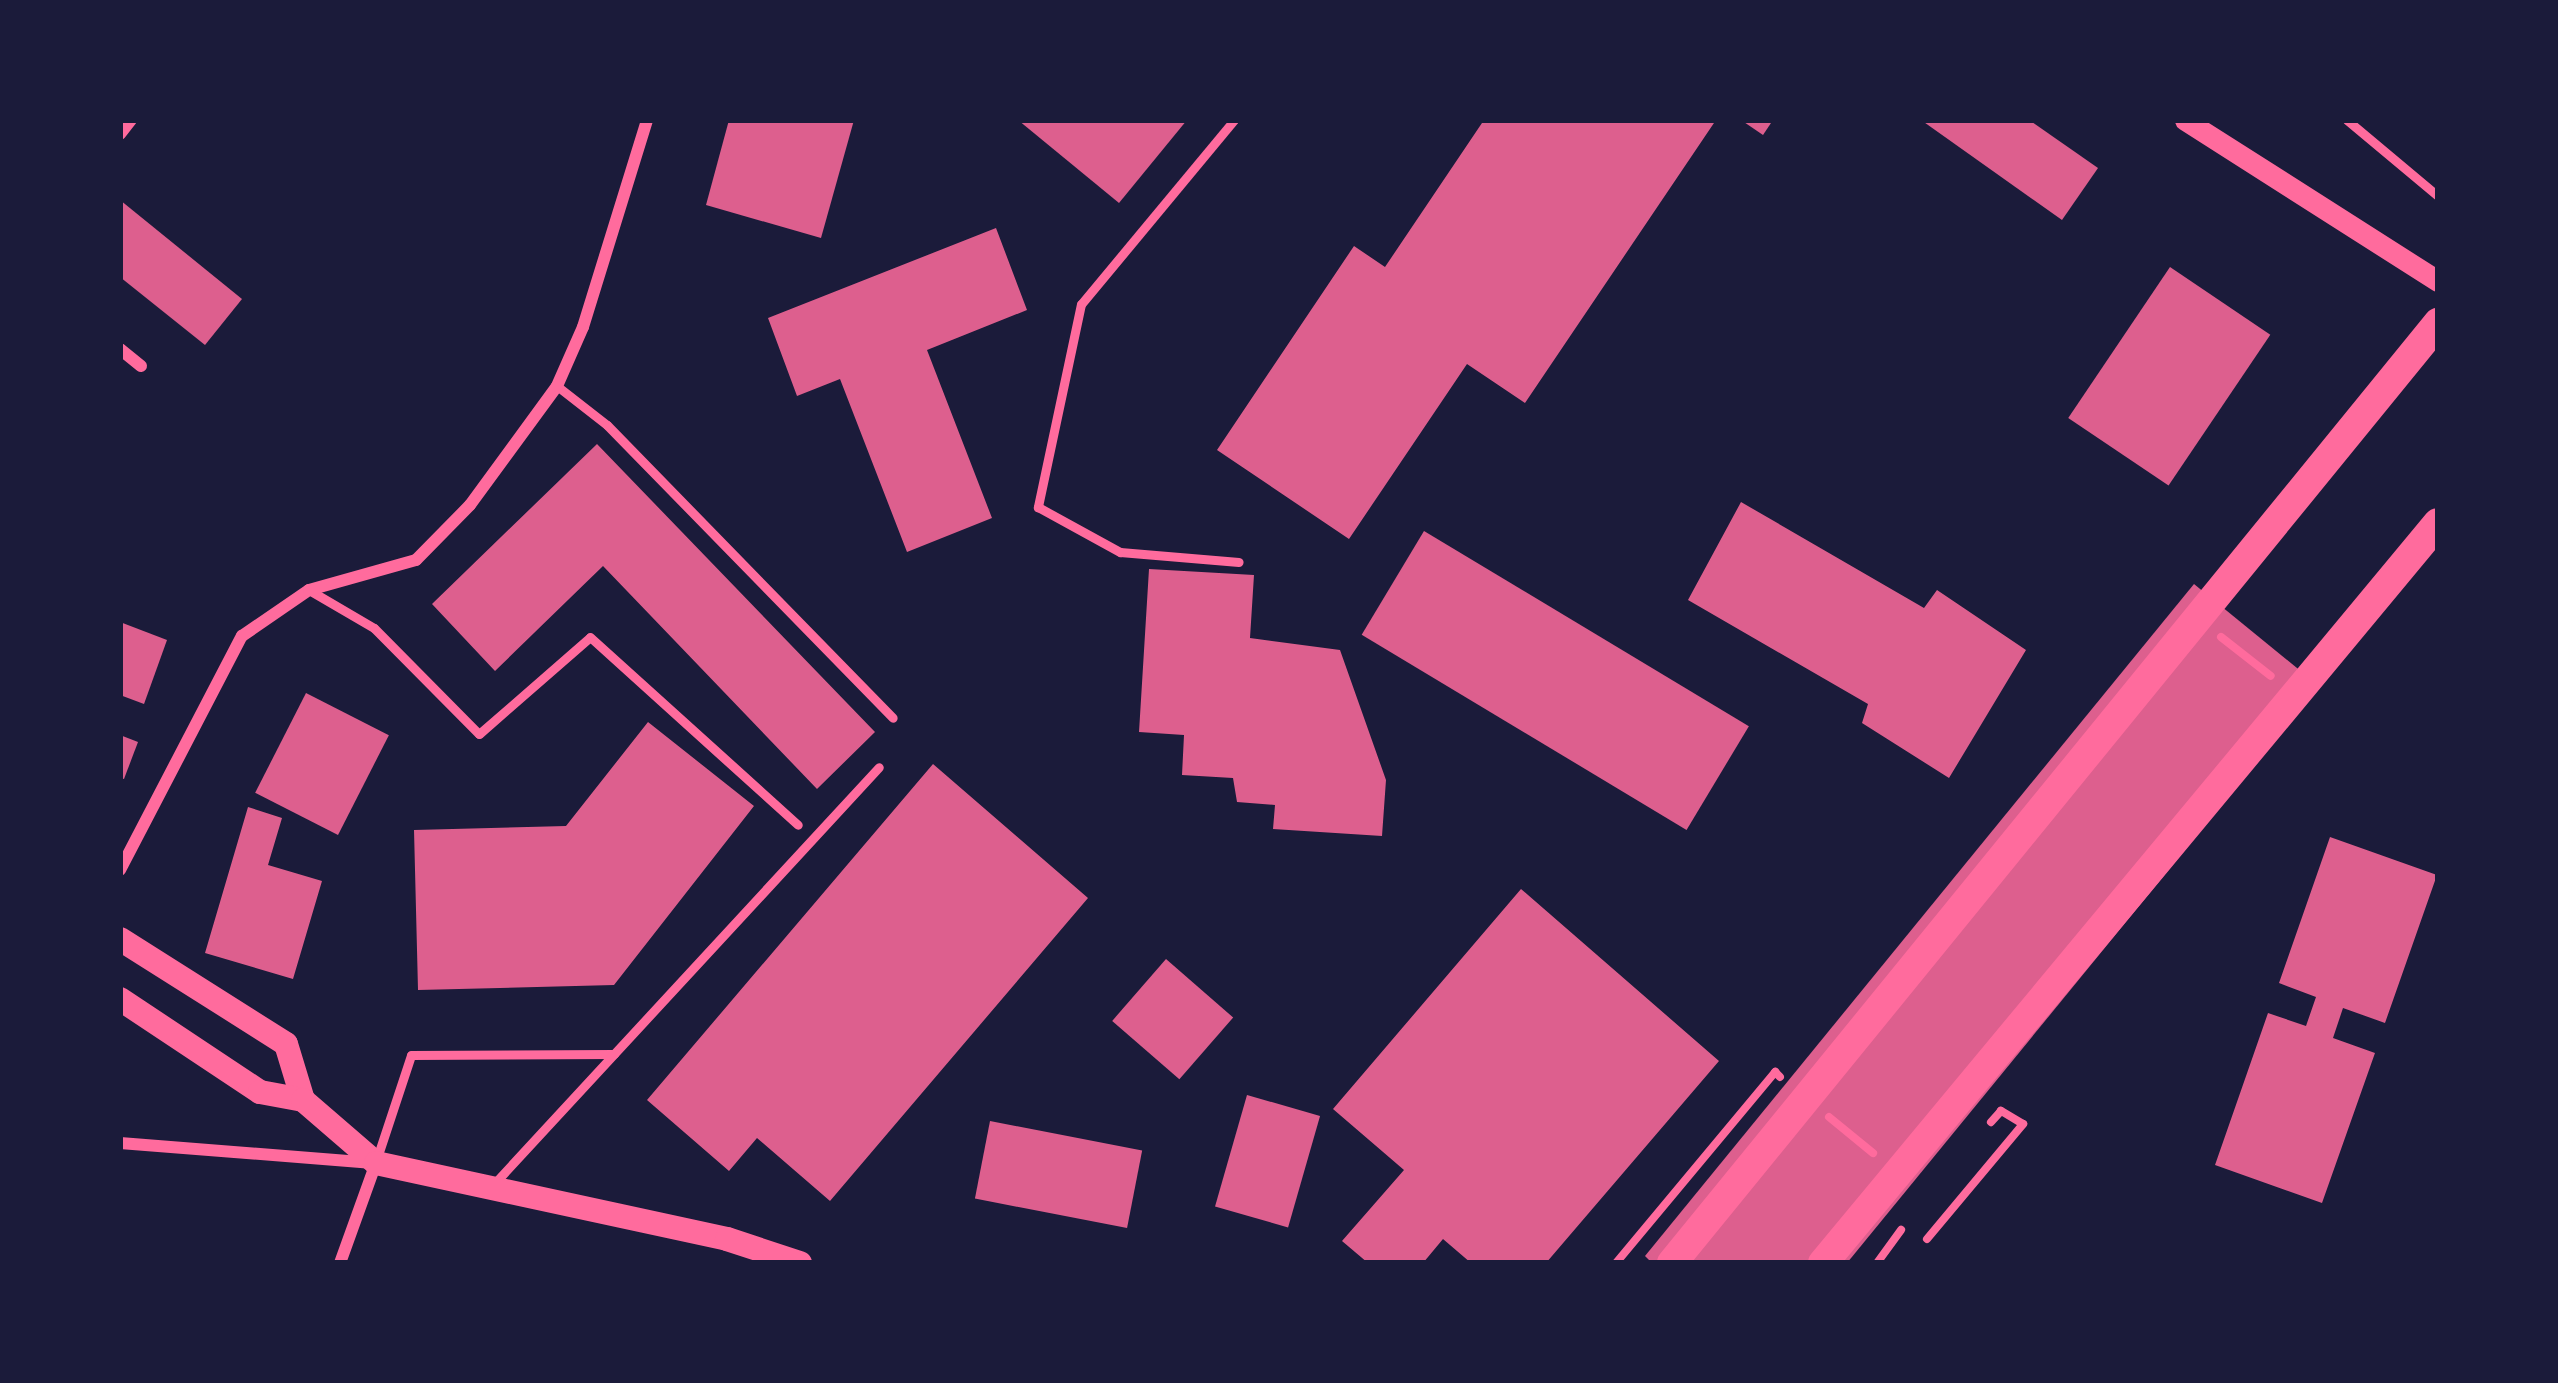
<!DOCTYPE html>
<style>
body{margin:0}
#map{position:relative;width:2558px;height:1383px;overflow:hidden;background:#1b1b3a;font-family:"Open Sans",sans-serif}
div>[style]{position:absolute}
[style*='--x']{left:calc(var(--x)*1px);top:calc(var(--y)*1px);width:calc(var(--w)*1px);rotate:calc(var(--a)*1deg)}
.building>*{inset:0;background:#dd5f8e;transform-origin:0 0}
.path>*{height:8px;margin:-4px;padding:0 4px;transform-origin:4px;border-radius:4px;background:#ff6b9d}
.service>*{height:9px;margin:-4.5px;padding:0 4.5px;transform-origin:4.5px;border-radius:4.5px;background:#ff6b9d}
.minor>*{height:12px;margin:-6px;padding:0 6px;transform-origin:6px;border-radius:6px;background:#ff6b9d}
.tertiary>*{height:21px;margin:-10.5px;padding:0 10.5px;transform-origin:10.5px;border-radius:10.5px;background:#ff6b9d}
.secondary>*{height:24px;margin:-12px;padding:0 12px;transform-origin:12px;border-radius:12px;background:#ff6b9d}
.primary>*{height:30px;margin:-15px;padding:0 15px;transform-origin:15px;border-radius:15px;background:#ff6b9d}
span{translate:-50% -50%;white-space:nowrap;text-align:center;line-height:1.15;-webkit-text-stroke:9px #1b1b3a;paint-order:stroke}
.frame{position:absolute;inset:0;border:123px solid #1b1b3a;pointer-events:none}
</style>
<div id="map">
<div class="building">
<div style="clip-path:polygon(729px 120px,854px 120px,821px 238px,706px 205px)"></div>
<div style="clip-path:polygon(1018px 120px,1187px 120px,1119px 203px)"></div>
<div style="clip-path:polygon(1484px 120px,1716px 120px,1525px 403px,1467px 364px,1349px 539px,1217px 450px,1354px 246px,1385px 267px)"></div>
<div style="clip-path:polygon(1741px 120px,1773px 120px,1763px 135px)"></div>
<div style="clip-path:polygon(1921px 120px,2029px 120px,2098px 168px,2062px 220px)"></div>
<div style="clip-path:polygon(120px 200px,242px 299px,205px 345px,120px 277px)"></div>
<div style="clip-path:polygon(996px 228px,1027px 310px,927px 350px,992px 518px,907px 552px,840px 379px,797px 396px,768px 318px)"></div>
<div style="left:2170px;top:267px;width:121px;height:182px;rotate:34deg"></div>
<div style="clip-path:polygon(597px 444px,875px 732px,817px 789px,603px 566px,495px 671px,432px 604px)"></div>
<div style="clip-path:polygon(1741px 502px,1924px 608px,1937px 590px,2026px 650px,1949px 778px,1862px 723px,1868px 704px,1688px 600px)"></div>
<div style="left:1424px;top:531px;width:379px;height:121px;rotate:31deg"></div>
<div style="clip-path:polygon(1149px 569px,1254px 575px,1250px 638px,1340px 650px,1386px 780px,1382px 836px,1273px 829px,1275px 805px,1237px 802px,1233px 778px,1182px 775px,1184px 735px,1139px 732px)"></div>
<div style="clip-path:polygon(2194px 584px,2319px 686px,1847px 1263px,1652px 1263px,1645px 1256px)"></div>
<div style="clip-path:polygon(120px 622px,167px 640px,144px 704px,120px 695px)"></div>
<div style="left:306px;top:693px;width:93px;height:112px;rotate:27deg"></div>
<div style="clip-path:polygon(648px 722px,754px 806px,614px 985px,418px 990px,414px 830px,566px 826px)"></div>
<div style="clip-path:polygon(120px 735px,138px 742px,124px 779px,120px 778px)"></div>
<div style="clip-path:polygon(933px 764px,1088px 898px,830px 1201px,757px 1138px,729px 1171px,647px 1100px)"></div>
<div style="clip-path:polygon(248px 807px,282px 818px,268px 865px,322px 881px,293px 979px,205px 953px)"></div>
<div style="clip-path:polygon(2330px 837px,2437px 875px,2385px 1023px,2343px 1008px,2333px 1038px,2375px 1053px,2322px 1203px,2215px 1165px,2268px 1013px,2306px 1026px,2316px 997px,2279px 983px)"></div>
<div style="clip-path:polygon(1521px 889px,1719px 1061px,1546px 1263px,1471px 1263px,1443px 1239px,1423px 1263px,1368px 1263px,1342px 1241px,1404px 1170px,1333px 1109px)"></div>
<div style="left:1166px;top:959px;width:89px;height:82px;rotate:41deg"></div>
<div style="left:1247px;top:1095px;width:76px;height:116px;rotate:16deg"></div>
<div style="left:990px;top:1121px;width:155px;height:79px;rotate:11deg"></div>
</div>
<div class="path">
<div style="--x:2221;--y:637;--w:63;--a:38"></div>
<div style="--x:1829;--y:1117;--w:57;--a:39.3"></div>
<div style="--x:1927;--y:1239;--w:150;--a:-50.1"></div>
<div style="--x:2023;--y:1124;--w:26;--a:-149"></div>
<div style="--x:2001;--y:1111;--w:15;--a:132"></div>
<div style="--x:1616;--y:1263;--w:249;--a:-50.2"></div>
<div style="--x:1775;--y:1072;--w:7;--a:45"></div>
<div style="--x:1877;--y:1263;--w:41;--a:-54"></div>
</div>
<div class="service">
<div style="--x:1234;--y:120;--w:239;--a:129.7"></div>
<div style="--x:1081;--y:304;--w:208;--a:102"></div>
<div style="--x:1038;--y:507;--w:94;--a:28.8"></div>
<div style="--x:1120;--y:552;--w:119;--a:4.8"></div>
<div style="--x:2347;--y:120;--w:119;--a:39.9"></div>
<div style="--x:557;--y:386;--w:63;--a:38"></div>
<div style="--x:607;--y:425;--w:409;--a:45.7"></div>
<div style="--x:309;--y:590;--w:75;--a:30.3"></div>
<div style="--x:374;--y:628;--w:149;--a:45.3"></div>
<div style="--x:479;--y:734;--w:147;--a:-41.1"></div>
<div style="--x:590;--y:637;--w:280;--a:42.1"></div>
<div style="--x:377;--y:1158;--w:108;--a:-71.7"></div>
<div style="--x:411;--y:1055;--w:203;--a:-0.3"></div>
<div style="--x:492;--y:1186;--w:570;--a:-47.27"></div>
</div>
<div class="minor">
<div style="--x:120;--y:134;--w:18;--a:-52"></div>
<div style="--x:120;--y:349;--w:27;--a:39"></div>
<div style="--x:120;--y:870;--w:264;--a:-62.5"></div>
<div style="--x:242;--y:636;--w:81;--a:-34.5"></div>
<div style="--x:309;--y:590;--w:111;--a:-15.7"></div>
<div style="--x:416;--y:560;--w:77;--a:-45.5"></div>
<div style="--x:470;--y:505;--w:147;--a:-53.8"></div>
<div style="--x:557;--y:386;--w:64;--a:-66.2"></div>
<div style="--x:583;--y:327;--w:217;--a:-72.8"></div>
<div style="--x:120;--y:1143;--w:257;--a:4.5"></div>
<div style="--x:376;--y:1163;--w:106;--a:109.8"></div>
</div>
<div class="tertiary">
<div style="--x:2185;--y:120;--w:300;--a:32.5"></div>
</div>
<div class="secondary">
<div style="--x:120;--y:939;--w:196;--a:32.3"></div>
<div style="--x:286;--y:1044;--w:59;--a:73.1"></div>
<div style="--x:120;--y:999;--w:168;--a:33.6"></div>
<div style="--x:260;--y:1092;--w:44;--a:10.5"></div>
<div style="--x:303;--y:1100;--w:96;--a:40.8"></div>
<div style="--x:376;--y:1163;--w:359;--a:12.2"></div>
<div style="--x:727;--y:1239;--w:77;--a:18.2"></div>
</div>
<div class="primary">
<div style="--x:1672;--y:1263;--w:1213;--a:-50.82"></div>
<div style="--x:1823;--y:1263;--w:962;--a:-50.27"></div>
</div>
<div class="frame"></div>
</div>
